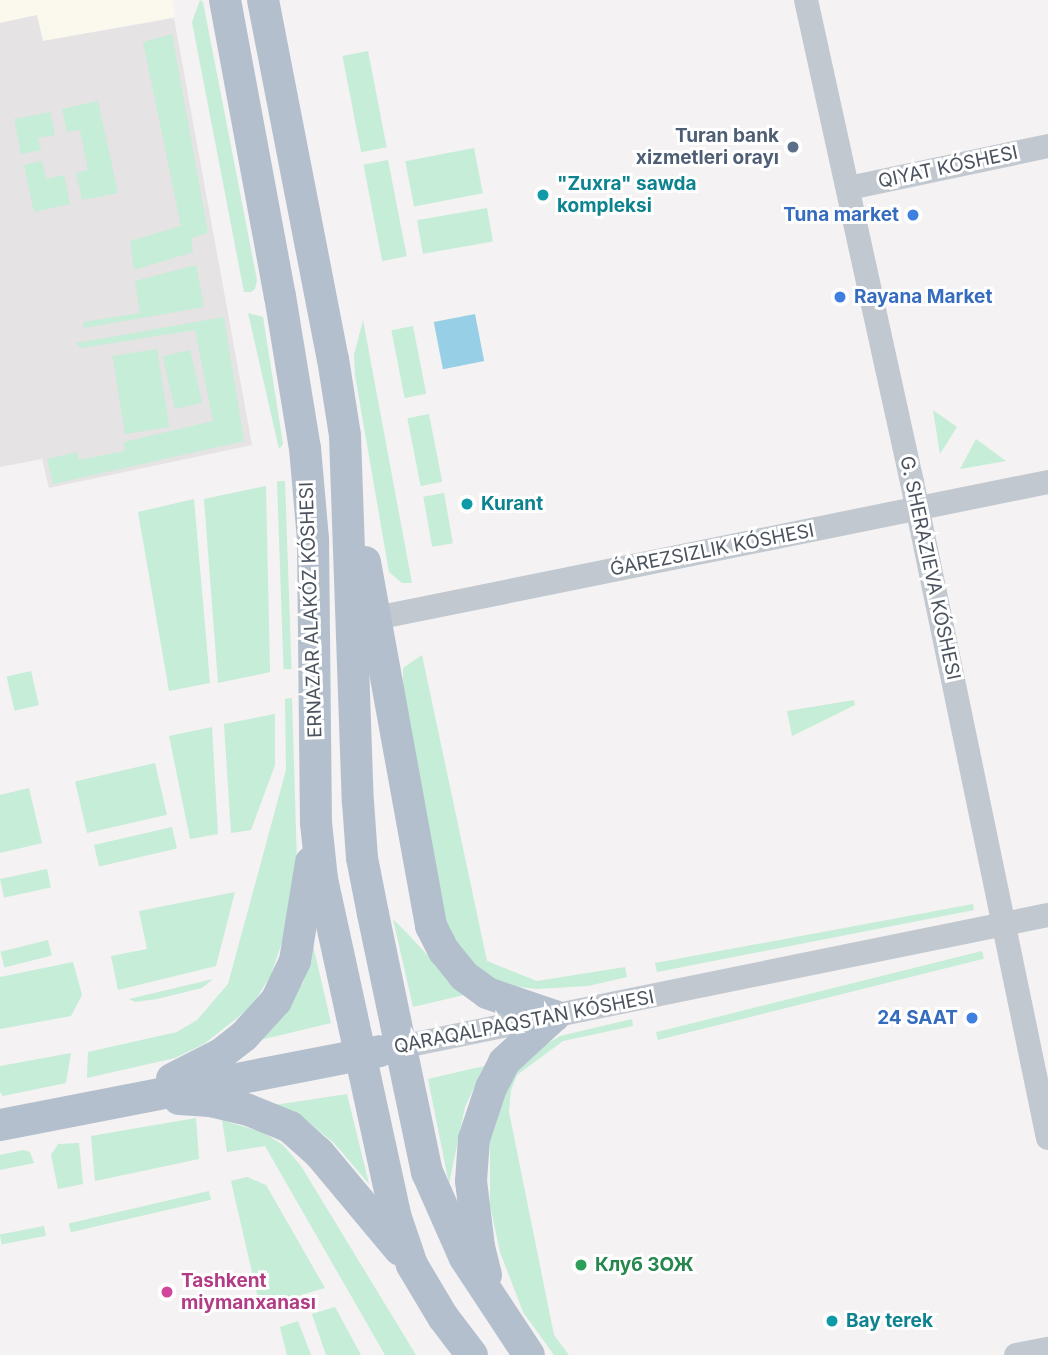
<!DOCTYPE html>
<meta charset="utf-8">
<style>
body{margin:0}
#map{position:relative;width:1048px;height:1355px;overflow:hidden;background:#f4f2f2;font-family:Inter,sans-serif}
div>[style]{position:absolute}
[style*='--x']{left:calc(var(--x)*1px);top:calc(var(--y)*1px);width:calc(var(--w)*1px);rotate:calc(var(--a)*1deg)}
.commercial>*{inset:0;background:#fbf9ee}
.education>*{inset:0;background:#e5e3e3}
.green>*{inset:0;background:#c5edd8;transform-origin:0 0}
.water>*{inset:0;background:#96cfe6;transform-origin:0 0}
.minor>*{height:24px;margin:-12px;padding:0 12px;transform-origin:12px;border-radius:12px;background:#c1c8cf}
.major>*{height:32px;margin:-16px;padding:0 16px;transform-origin:16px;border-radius:16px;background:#b4bfce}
.dots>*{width:19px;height:19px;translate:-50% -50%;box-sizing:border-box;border:4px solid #fff;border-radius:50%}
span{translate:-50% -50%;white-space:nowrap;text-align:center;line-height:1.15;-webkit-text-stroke:6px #fff;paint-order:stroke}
.service-label{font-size:19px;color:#4e5e75;font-weight:700}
.right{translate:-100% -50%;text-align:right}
.street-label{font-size:19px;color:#4b535e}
.culture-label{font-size:19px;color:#0d838f;font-weight:700}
.left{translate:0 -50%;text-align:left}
.shop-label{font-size:19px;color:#366cbe;font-weight:700}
.leisure-label{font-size:19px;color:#27864d;font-weight:700}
.hotel-label{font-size:19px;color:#b23c85;font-weight:700}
</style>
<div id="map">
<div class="commercial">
<div style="clip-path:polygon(0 0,172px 0,175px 17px,42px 41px,37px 16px,0 23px)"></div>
</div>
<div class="education">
<div style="clip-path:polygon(37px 15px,43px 41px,174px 18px,252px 445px,49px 488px,42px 459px,0 467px,0 23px)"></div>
</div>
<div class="green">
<div style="clip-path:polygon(200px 0,203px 2px,257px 280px,255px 289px,251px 292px,244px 292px,192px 22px)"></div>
<div style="clip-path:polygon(172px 34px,208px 233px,191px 238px,193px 252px,134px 270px,130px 241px,181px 226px,143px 42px)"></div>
<div style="left:368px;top:51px;width:98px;height:26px;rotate:79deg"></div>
<div style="clip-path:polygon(98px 101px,118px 193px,82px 200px,76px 173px,88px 170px,80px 130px,67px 132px,62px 109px)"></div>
<div style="clip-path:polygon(50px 112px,55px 135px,38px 138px,41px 150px,21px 154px,14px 119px)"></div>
<div style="left:474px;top:148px;width:46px;height:70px;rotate:79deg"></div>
<div style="left:388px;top:160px;width:98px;height:25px;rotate:79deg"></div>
<div style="clip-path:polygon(42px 161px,46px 179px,64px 175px,70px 204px,34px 212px,24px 165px)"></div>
<div style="left:487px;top:208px;width:34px;height:71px;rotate:80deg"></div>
<div style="clip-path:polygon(196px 265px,204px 307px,84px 328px,83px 322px,140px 313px,135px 281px)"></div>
<div style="clip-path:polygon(248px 313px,263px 317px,283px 444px,279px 449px)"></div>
<div style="clip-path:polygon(224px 317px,244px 441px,53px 484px,47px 459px,77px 452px,79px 460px,125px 451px,124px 442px,213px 421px,195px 330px,81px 348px,76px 343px)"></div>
<div style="clip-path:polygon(363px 320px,412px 583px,402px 583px,389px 572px,355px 375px,354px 355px)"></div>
<div style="left:413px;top:326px;width:69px;height:22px;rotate:79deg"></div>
<div style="left:157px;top:349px;width:79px;height:45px;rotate:81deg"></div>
<div style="left:190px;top:350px;width:54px;height:28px;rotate:77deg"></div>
<div style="clip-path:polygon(933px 410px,957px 427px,940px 454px)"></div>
<div style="left:429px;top:414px;width:69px;height:22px;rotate:79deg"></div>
<div style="clip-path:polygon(976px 439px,1006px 461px,960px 469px)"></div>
<div style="left:285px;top:481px;width:188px;height:8px;rotate:88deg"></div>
<div style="clip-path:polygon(266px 486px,270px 672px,218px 683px,204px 499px)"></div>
<div style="left:444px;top:493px;width:51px;height:21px;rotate:80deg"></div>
<div style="clip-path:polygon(194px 499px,210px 683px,169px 691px,138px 512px)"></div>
<div style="clip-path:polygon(422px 655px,487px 961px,537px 981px,625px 967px,627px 977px,588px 986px,536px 989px,505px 985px,473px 969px,444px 922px,403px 692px,403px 668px)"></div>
<div style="left:31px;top:671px;width:35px;height:25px;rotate:77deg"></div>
<div style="clip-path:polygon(292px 698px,297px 864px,283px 939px,271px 975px,251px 1007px,204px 1044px,175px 1058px,87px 1078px,88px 1052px,177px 1032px,197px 1020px,228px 984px,286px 770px,285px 699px)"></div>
<div style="clip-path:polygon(854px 700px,855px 705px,792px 736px,787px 711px)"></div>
<div style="clip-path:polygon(275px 714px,275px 765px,251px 830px,231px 833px,224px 724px)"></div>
<div style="clip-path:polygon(212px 727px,218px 834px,190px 839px,169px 736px)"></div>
<div style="left:155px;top:763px;width:53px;height:82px;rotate:77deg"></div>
<div style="clip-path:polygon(29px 788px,42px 843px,0 853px,0 795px)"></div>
<div style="left:172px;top:827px;width:22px;height:80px;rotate:77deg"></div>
<div style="left:47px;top:869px;width:19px;height:48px;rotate:78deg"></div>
<div style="clip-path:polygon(235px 892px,216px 966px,118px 990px,111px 956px,147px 949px,139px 911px)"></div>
<div style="clip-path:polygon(973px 904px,974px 910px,657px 972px,655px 963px)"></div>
<div style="clip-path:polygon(393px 919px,406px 932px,464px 995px,413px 1007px)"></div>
<div style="left:48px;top:940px;width:16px;height:49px;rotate:76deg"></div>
<div style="clip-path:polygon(313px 945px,331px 1023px,256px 1041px,281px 1014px,303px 983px)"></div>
<div style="left:982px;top:951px;width:8px;height:336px;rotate:76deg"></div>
<div style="clip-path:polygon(73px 962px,82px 995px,71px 1016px,0 1029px,0 977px)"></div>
<div style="clip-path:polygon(213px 979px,202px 988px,157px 999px,135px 1002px,129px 999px)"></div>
<div style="clip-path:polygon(632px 1019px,633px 1026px,563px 1041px,517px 1075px,511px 1090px,509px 1112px,554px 1335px,569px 1355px,554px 1355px,523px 1312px,500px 1252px,490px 1205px,490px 1128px,515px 1064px,560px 1036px)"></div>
<div style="clip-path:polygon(71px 1053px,66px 1083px,3px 1096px,0 1092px,0 1066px)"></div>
<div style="clip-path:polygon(484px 1066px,465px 1107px,449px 1184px,428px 1079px)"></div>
<div style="clip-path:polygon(347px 1094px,369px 1184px,334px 1143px,302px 1117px,268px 1106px)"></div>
<div style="clip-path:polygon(196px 1118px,199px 1159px,95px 1181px,91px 1136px)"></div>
<div style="clip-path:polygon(222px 1120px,262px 1132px,283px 1145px,301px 1166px,416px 1355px,385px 1355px,265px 1146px,227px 1152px)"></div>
<div style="clip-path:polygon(79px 1143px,83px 1184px,58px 1189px,51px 1155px,58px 1144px)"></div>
<div style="clip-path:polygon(23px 1150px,30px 1152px,34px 1163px,0 1170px,0 1155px)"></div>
<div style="clip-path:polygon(247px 1177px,266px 1185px,325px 1288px,273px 1303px,270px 1296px,258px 1298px,231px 1181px)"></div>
<div style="left:209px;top:1191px;width:9px;height:144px;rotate:77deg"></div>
<div style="left:44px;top:1226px;width:10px;height:45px;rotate:79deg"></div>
<div style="clip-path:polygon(335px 1307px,361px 1355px,326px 1355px,312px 1314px)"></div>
<div style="clip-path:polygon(298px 1321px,311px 1355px,287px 1355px,280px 1327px)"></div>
</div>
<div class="water">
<div style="left:475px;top:314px;width:48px;height:42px;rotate:79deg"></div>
</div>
<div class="minor">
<div style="--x:806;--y:0;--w:494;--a:77.6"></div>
<div style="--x:912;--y:482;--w:670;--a:78.29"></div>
<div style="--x:849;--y:188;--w:203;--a:-11.9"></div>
<div style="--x:364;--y:630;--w:17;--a:-45"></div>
<div style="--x:376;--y:618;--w:686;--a:-11.44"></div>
<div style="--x:400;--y:1047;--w:661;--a:-11.51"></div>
<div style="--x:1016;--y:1355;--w:33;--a:-11"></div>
</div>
<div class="major">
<div style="--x:225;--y:0;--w:301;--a:79.5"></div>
<div style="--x:280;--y:296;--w:154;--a:80.7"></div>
<div style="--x:305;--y:448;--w:91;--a:85"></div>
<div style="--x:313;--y:539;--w:284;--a:89.4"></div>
<div style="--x:316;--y:823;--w:56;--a:83.9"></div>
<div style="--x:322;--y:879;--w:344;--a:77.7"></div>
<div style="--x:395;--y:1215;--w:53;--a:71.2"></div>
<div style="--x:412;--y:1265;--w:61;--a:59.2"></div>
<div style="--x:443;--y:1317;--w:48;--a:52.7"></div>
<div style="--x:263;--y:0;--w:366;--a:79"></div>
<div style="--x:333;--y:359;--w:78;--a:81.1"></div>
<div style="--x:345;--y:436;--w:366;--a:88"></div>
<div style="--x:358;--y:802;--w:56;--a:85.9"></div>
<div style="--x:362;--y:858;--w:57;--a:78.9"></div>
<div style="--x:373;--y:914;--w:264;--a:78.2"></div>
<div style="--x:427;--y:1172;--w:94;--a:66.2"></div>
<div style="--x:465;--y:1258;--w:116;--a:56.6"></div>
<div style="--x:365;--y:562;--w:370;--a:79.7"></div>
<div style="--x:431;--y:926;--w:28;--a:63"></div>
<div style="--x:444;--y:951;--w:32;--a:51"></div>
<div style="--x:464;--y:976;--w:29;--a:36"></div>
<div style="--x:487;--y:993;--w:71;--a:18.9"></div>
<div style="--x:172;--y:1079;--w:55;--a:-27"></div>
<div style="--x:221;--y:1054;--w:29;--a:-38"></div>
<div style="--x:244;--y:1036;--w:47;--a:-47.6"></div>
<div style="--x:276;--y:1001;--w:44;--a:-64.6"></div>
<div style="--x:295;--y:961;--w:100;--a:-80.8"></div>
<div style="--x:179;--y:1099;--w:31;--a:4"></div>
<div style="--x:210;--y:1101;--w:37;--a:13"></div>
<div style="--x:246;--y:1109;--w:48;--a:22.2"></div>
<div style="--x:290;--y:1127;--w:39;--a:42"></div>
<div style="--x:319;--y:1153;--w:126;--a:50.1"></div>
<div style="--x:0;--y:1125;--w:387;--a:-11"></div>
<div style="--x:486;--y:1275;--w:29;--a:-104"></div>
<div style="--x:479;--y:1247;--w:66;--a:-96.9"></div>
<div style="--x:471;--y:1181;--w:42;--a:-85.9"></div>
<div style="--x:474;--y:1139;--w:54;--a:-71.6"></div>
<div style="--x:491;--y:1088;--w:29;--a:-63"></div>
<div style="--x:504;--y:1062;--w:68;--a:-42.6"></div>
</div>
<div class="dots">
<div style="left:793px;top:147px;background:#5c6f8a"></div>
<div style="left:543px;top:195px;background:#0f9aa8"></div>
<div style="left:913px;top:215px;background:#3f7fe0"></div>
<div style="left:840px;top:297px;background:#3f7fe0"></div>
<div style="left:467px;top:504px;background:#0f9aa8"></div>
<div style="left:972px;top:1018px;background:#3f7fe0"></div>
<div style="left:581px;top:1265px;background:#2e9e5b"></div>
<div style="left:167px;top:1292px;background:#d1479c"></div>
<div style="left:832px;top:1321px;background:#0f9aa8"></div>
</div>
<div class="service-label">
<span class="right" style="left:779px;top:147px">Turan bank<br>xizmetleri orayı</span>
</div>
<div class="street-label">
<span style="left:948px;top:167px;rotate:-12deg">QIYAT KÓSHESI</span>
<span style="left:712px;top:550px;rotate:-11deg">ǴAREZSIZLIK KÓSHESI</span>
<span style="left:930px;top:568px;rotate:78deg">G. SHERAZIEVA KÓSHESI</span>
<span style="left:311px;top:610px;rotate:-92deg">ERNAZAR ALAKÓZ KÓSHESI</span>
<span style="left:524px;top:1022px;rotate:-11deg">QARAQALPAQSTAN KÓSHESI</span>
</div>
<div class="culture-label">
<span class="left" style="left:557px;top:195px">"Zuxra" sawda<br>kompleksi</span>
<span class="left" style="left:481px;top:504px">Kurant</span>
<span class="left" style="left:846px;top:1321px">Bay terek</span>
</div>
<div class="shop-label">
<span class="right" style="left:899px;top:215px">Tuna market</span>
<span class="left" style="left:854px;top:297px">Rayana Market</span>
<span class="right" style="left:958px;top:1018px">24 SAAT</span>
</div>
<div class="leisure-label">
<span class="left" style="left:595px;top:1265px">Клуб ЗОЖ</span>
</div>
<div class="hotel-label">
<span class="left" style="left:181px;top:1292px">Tashkent<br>miymanxanası</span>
</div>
</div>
